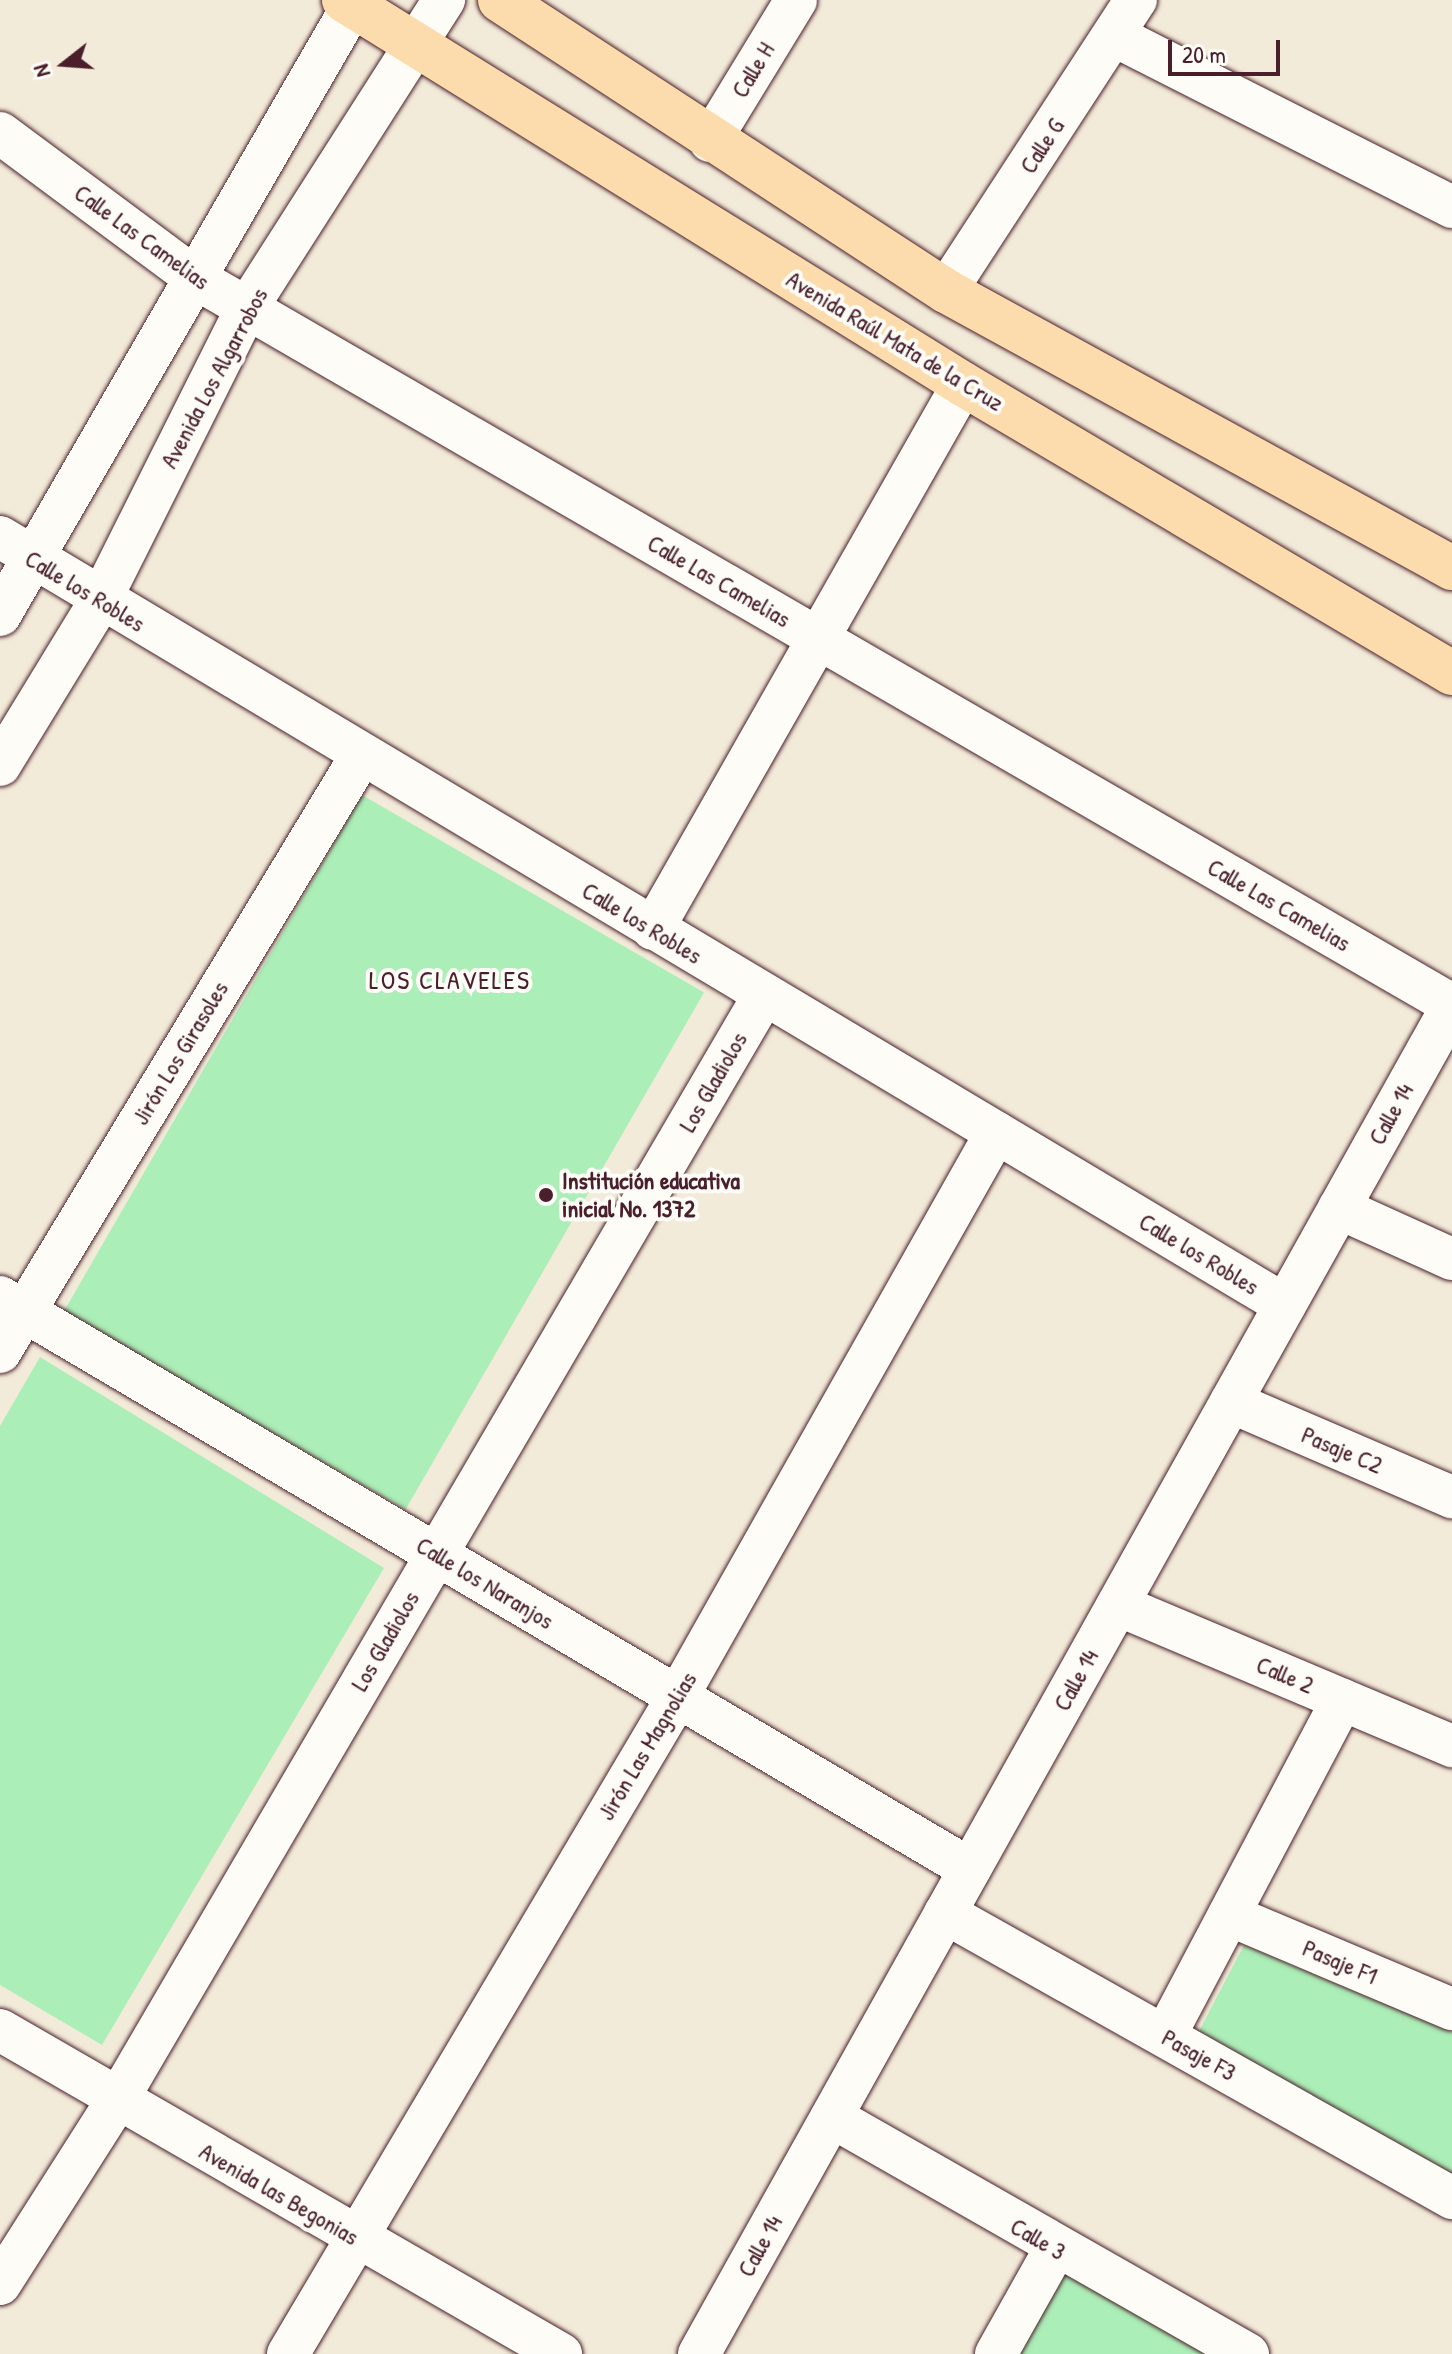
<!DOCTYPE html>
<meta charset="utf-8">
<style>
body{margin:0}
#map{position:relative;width:1452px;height:2354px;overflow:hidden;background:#f3ebd9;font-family:"Patrick Hand",sans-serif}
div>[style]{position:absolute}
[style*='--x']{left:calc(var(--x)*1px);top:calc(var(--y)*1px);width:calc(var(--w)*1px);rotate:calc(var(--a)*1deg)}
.green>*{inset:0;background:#aceeb7;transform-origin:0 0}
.roads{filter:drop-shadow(0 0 2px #4a1f2b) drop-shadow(0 0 2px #4a1f2b)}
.minor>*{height:42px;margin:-21px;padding:0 21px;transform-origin:21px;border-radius:21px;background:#fdfcf7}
.major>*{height:44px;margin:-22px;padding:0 22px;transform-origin:22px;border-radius:22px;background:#fcdcac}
.dots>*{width:22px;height:22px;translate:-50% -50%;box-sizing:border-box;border:4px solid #fdfcf7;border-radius:50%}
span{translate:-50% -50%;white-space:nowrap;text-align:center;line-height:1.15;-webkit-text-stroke:8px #fdfcf7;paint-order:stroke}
.street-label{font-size:24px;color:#4a1f2b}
.poi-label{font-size:24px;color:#4a1f2b;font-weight:700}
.left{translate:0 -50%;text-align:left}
.neighbourhood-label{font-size:26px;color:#4a1f2b;letter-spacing:2px}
.north{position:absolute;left:24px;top:24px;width:80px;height:80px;-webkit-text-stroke:6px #fdfcf7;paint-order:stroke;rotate:253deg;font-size:22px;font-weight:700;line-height:32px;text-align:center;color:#4a1f2b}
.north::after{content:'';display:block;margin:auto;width:28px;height:36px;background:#4a1f2b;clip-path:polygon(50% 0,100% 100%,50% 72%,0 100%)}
.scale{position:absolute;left:1168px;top:40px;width:112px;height:36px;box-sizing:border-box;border:4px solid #4a1f2b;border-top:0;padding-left:10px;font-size:24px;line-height:28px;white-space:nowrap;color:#4a1f2b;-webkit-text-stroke:6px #fdfcf7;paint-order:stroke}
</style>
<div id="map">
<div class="green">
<div style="left:362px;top:795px;width:395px;height:597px;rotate:30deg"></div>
<div style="clip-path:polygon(40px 1357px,384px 1568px,102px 2045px,0 1985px,0 1426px)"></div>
<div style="clip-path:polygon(1244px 1945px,1452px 2032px,1452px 2174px,1197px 2035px)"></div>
<div style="clip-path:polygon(1061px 2271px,1207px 2354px,1006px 2354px)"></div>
</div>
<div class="roads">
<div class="minor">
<div style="--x:1115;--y:36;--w:378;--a:26.9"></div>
<div style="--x:0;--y:133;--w:243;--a:36.6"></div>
<div style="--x:195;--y:278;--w:1452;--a:30.04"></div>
<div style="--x:710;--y:141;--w:165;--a:-58.6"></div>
<div style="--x:946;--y:291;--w:348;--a:-56.9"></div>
<div style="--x:0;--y:537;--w:1497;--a:30.87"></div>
<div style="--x:0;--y:615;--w:711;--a:-59.94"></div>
<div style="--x:0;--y:765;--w:192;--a:-58.6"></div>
<div style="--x:100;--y:601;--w:328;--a:-63.4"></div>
<div style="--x:247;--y:308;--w:366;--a:-57.4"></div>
<div style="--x:653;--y:929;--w:627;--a:-60.37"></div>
<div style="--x:1339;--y:1208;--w:124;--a:24.3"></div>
<div style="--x:0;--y:1297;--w:1126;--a:30.53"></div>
<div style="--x:0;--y:1352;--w:697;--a:-58.8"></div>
<div style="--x:1231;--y:1402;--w:241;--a:23.3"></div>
<div style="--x:1118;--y:1605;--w:363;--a:22.9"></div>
<div style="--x:945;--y:1913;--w:582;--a:29.34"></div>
<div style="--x:1229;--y:1915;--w:242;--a:22.9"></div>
<div style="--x:0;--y:2030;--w:648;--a:30.01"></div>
<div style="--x:1165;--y:2036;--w:380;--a:-62.2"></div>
<div style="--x:832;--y:2117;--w:479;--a:29.7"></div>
<div style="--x:0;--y:2284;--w:219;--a:-57.5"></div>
<div style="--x:118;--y:2099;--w:1279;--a:-59.67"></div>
<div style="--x:288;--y:2354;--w:765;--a:-59.34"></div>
<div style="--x:678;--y:1696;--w:647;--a:-60.54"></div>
<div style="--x:699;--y:2354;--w:1544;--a:-60.81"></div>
<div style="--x:996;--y:2354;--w:120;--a:-60.7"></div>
</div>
<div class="major">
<div style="--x:344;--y:0;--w:728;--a:31.81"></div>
<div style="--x:963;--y:384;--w:568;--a:30.58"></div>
<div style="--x:500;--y:0;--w:533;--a:33.12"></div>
<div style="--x:946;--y:291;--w:577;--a:28.7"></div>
</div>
</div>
<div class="dots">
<div style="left:546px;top:1195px;background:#4a1f2b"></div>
</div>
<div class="street-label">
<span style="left:753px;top:70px;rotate:-59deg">Calle H</span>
<span style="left:1042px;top:146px;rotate:-57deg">Calle G</span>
<span style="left:142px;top:237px;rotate:36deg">Calle Las Camelias</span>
<span style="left:895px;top:341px;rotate:31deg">Avenida Raúl Mata de la Cruz</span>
<span style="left:214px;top:378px;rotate:-62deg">Avenida Los Algarrobos</span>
<span style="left:719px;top:581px;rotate:30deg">Calle Las Camelias</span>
<span style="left:85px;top:591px;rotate:31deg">Calle los Robles</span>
<span style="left:1279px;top:905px;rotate:30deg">Calle Las Camelias</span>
<span style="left:642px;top:923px;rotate:31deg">Calle los Robles</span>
<span style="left:180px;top:1053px;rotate:-59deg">Jirón Los Girasoles</span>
<span style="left:713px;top:1082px;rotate:-60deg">Los Gladiolos</span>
<span style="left:1391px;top:1114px;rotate:-61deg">Calle 14</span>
<span style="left:1199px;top:1254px;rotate:31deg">Calle los Robles</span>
<span style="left:1342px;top:1450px;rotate:23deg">Pasaje C2</span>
<span style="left:485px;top:1583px;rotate:31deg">Calle los Naranjos</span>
<span style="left:385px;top:1641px;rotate:-60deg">Los Gladiolos</span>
<span style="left:1285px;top:1675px;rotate:23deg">Calle 2</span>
<span style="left:1076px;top:1680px;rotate:-61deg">Calle 14</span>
<span style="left:647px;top:1746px;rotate:-59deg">Jirón Las Magnolias</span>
<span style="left:1340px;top:1962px;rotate:23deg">Pasaje F1</span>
<span style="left:1199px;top:2055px;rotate:29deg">Pasaje F3</span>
<span style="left:279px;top:2194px;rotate:30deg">Avenida las Begonias</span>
<span style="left:1038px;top:2239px;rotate:30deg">Calle 3</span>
<span style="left:760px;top:2246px;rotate:-61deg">Calle 14</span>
</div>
<div class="poi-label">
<span class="left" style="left:562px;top:1195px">Institución educativa<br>inicial No. 1372</span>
</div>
<div class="neighbourhood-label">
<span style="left:450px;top:980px">LOS CLAVELES</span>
</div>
<div class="north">N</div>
<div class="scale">20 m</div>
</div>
